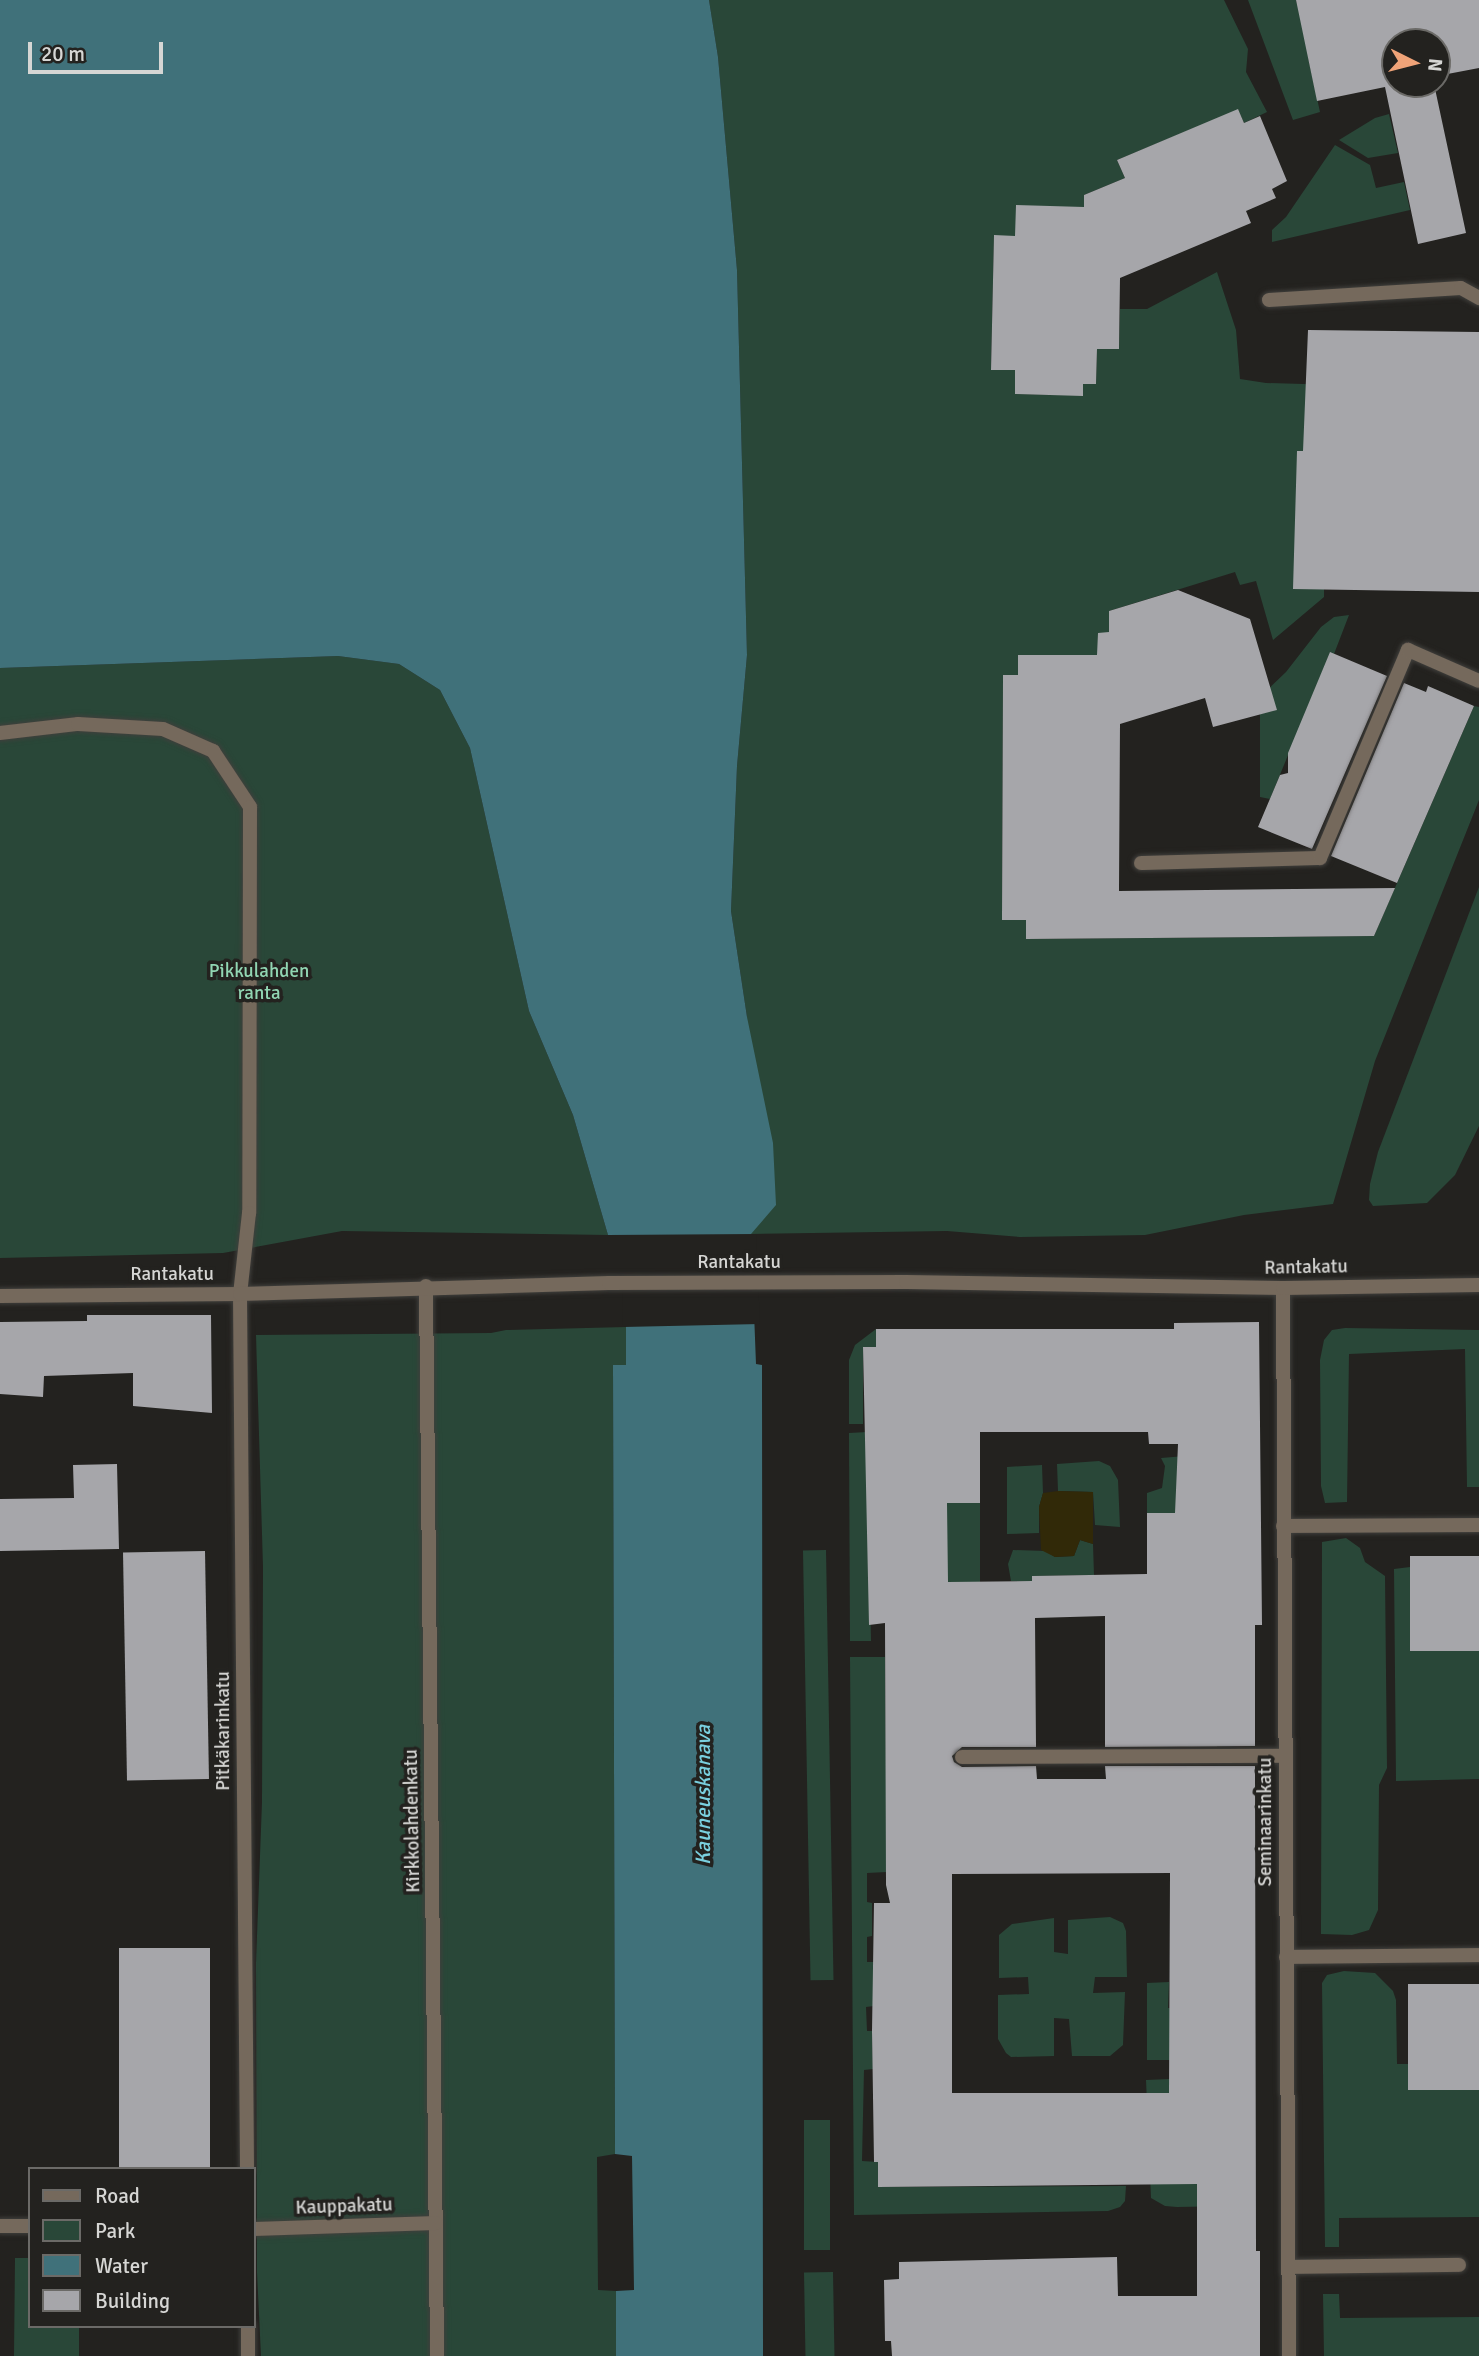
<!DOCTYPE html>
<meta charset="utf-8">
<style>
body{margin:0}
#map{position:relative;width:1479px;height:2356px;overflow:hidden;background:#23221f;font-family:Signika,sans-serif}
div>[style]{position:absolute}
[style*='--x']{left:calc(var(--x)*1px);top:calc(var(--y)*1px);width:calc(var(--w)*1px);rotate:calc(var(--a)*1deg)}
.green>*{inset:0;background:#294738;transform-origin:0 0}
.sand>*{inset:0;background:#312908}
.water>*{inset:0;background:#40717a}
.pier>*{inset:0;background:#23221f}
.building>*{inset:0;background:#a6a6aa;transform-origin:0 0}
.roads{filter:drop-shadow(0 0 2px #403f3c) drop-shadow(0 0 2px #403f3c)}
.lane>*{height:14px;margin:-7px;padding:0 7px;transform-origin:7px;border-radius:7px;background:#75695c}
.street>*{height:14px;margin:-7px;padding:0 7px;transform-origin:7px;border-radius:7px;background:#75695c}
span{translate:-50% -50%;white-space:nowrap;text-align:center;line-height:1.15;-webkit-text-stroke:7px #23221f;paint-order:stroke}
.park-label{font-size:19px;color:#91d6b3}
.street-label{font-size:19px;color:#d6d6d4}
.water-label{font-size:21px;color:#7ad0df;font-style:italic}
.legend{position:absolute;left:28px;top:2167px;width:228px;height:161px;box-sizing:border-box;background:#23221f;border:2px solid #6b6a67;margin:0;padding:9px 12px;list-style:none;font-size:21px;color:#d6d6d4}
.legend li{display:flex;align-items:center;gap:14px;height:35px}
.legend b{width:35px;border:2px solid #6b6a67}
.north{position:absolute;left:1381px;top:28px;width:70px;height:70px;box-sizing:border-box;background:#23221f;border:2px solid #6b6a67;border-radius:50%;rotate:96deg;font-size:19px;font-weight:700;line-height:28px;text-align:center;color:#d6d6d4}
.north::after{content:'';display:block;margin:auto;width:24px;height:32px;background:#f0a378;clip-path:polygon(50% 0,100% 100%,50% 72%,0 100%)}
.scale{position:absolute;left:28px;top:42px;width:135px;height:32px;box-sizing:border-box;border:4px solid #d6d6d4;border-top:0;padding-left:9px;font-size:21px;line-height:24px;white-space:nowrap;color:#d6d6d4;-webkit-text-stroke:5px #23221f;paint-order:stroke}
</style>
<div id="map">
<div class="green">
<div style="clip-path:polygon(709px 0,1224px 0,1248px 49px,1246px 72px,1267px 112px,1244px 123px,1238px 110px,1117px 160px,1125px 178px,1084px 195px,1084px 207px,1015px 236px,994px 236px,991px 369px,1015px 370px,1015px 394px,1083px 395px,1083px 384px,1096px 384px,1097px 349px,1119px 349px,1120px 309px,1147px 309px,1217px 272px,1236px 330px,1240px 379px,1266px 383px,1436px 388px,1324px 589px,1324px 597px,1273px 640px,1256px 581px,1240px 585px,1235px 572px,1109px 611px,1109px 632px,1097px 655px,1018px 655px,1018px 675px,1003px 675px,1002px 920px,1026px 920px,1026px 939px,1374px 936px,1474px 706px,1479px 707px,1479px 800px,1375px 1061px,1333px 1204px,1244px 1215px,1145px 1235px,1020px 1237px,947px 1231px,751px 1234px,747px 1017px,731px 911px,737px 766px,747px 655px,737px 270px,718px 57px)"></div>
<div style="clip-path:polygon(1248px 0,1296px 0,1297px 4px,1345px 49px,1308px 57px,1320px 112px,1293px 120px)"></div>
<div style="clip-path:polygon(1389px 114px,1398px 153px,1368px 158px,1339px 140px,1375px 118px)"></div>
<div style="clip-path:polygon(1335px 145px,1370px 165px,1376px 188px,1404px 182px,1410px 210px,1272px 242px,1272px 230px,1286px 217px)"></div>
<div style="clip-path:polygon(1349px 615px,1334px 654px,1330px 653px,1270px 799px,1260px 797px,1260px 714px,1267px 712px,1262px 695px,1286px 672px,1321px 627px,1334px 617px)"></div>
<div style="clip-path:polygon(338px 656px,399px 664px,440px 690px,470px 748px,529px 1011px,573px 1115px,608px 1235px,342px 1231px,223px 1253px,0 1258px,0 668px)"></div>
<div style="clip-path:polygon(1479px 887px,1479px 1126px,1455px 1175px,1427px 1203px,1373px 1206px,1369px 1200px,1370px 1184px,1378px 1152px)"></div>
<div style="clip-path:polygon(626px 1327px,626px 1365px,613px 1366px,615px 2154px,597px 2157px,598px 2290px,616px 2291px,616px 2356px,261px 2356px,257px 2272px,256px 1963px,262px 1802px,263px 1567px,256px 1335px,491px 1333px,506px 1330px)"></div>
<div style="clip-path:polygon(1345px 1328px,1479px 1330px,1479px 1487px,1467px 1487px,1465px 1349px,1349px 1354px,1347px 1502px,1325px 1503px,1321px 1486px,1320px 1360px,1324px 1340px,1332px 1330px)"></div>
<div style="clip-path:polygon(876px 1329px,876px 1347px,863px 1347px,863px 1424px,849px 1424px,849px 1360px,855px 1345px)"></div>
<div style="clip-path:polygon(867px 1432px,871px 1641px,850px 1641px,849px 1433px)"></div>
<div style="clip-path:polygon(1185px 1456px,1181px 1513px,1147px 1513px,1147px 1493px,1162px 1488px,1165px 1466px,1161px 1458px)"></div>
<div style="clip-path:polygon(1099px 1461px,1110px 1466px,1118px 1480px,1120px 1527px,1095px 1525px,1093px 1492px,1058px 1491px,1057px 1464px)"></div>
<div style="clip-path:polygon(1042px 1465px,1043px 1493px,1039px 1507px,1039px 1533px,1007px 1534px,1007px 1467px)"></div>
<div style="left:947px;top:1503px;width:33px;height:79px"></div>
<div style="clip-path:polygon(1346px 1538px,1360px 1548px,1365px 1562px,1385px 1576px,1387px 1768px,1379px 1785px,1378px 1910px,1369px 1930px,1352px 1935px,1321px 1934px,1322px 1542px)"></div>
<div style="clip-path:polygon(1080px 1540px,1093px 1544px,1094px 1575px,1032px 1576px,1032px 1582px,1011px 1581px,1008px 1564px,1013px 1550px,1046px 1551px,1055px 1557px,1074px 1556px)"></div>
<div style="left:826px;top:1550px;width:430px;height:23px;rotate:89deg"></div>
<div style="clip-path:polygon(1410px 1567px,1410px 1651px,1479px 1651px,1479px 1779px,1396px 1781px,1394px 1569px)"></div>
<div style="clip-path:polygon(850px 1657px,885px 1657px,887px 1872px,867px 1873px,867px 1902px,872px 1903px,872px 1936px,867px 1937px,867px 1962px,874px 1962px,874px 2006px,866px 2007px,867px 2031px,872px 2031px,873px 2069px,864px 2070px,862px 2161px,878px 2162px,878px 2187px,1126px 2186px,1125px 2201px,1120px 2207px,1108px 2211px,854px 2215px)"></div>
<div style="clip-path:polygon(1110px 1917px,1123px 1923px,1126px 1931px,1127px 1977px,1095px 1977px,1093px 1993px,1125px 1992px,1123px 2045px,1110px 2056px,1072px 2056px,1069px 2019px,1054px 2018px,1054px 2056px,1011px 2057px,1006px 2053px,998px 2039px,998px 1995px,1029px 1994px,1028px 1977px,999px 1978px,999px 1935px,1012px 1924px,1054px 1918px,1054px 1952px,1068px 1954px,1068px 1920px)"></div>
<div style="clip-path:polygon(1344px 1971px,1375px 1973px,1393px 1991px,1396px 2000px,1397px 2064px,1408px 2064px,1409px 2090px,1479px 2090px,1479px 2217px,1339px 2218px,1339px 2247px,1325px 2247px,1322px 1983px,1327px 1975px)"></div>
<div style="clip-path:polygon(1169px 1982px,1168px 2008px,1183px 2008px,1170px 2060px,1147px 2060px,1147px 1983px)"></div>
<div style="clip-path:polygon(1170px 2079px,1185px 2164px,1186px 2184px,1252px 2184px,1233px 2206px,1177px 2207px,1165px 2206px,1151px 2198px,1146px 2080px)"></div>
<div style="left:804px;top:2120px;width:26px;height:130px"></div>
<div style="clip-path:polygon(15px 2258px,30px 2258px,30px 2326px,79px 2326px,79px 2356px,14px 2356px)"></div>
<div style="left:833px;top:2272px;width:84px;height:29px;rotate:89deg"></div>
<div style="clip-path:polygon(1323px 2294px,1339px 2294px,1340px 2318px,1479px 2317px,1479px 2356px,1324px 2356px)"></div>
</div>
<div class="sand">
<div style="clip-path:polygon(1058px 1491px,1093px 1492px,1093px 1544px,1080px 1540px,1074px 1556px,1055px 1557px,1041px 1550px,1039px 1507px,1043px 1493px)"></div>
</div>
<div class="water">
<div style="clip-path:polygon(0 0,709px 0,718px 57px,737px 270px,747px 655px,737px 766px,731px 911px,747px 1017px,773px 1143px,776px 1205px,751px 1234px,756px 1364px,762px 1365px,763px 2356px,616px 2356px,616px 2291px,634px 2290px,632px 2156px,615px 2154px,613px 1365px,626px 1365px,626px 1272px,608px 1270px,608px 1235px,573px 1115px,529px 1011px,470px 748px,440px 690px,399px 664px,338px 656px,0 668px)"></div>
</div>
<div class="pier">
<div style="clip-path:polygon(756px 1234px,760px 1324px,623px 1327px,622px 1275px,608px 1274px,608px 1235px)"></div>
</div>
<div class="building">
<div style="clip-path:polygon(1296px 0,1479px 0,1479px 68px,1437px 76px,1437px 42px,1395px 42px,1395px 84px,1434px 84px,1466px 233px,1418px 244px,1385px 87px,1317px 101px)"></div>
<div style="clip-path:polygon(1238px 109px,1244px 123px,1260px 116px,1287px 181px,1272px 189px,1276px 198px,1246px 211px,1251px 223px,1120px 278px,1119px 349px,1097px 349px,1096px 384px,1083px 384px,1083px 396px,1015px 394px,1015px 370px,991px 370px,994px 235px,1015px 236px,1016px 205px,1084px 207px,1084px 195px,1125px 178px,1117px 160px)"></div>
<div style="clip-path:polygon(1308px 330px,1479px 332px,1479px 592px,1293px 589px,1297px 451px,1303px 451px)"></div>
<div style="clip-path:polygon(1178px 590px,1250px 619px,1277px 710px,1213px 727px,1205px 698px,1120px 724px,1119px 891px,1395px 888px,1374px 936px,1026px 939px,1026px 920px,1002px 920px,1003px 675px,1018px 675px,1018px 655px,1097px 655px,1098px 633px,1109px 632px,1109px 611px)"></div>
<div style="clip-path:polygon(1330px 652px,1387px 676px,1312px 849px,1258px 827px,1280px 775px,1288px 773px,1288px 753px)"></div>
<div style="clip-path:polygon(1404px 683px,1426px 692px,1428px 686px,1474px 706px,1397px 883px,1331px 856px)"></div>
<div style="clip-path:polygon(87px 1315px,211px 1315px,212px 1413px,133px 1406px,133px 1373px,44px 1376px,43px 1397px,0 1394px,0 1322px,87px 1321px)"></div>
<div style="clip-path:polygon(evenodd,1259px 1322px,1262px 1625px,1255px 1625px,1255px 1746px,1105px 1747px,1105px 1616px,1035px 1618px,1036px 1747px,962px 1747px,952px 1756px,954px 1762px,962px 1767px,1036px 1766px,1037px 1779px,1106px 1779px,1105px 1766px,1255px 1766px,1256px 2251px,1260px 2251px,1260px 2356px,892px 2356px,891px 2341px,885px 2341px,884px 2280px,899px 2279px,899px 2262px,1117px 2257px,1118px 2296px,1197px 2296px,1197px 2184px,878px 2187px,878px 2162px,874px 2162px,872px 2031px,874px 1903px,890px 1903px,886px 1885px,885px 1623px,869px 1625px,863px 1347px,876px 1347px,876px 1329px,1174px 1329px,1174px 1323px,1259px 1322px,980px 1432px,1148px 1432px,1149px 1444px,1178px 1444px,1175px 1513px,1147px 1513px,1147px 1574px,1032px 1576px,1032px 1581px,948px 1582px,947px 1503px,980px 1503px,980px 1432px,1259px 1322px,1170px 1873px,1169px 2093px,952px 2093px,952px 1874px,1170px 1873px)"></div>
<div style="clip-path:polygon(117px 1464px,119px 1549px,0 1551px,0 1499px,74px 1498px,73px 1465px)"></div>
<div style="left:205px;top:1551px;width:228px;height:82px;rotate:89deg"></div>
<div style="left:1479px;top:1556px;width:95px;height:69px;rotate:90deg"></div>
<div style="left:119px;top:1948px;width:91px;height:221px"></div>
<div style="left:1408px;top:1984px;width:71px;height:106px"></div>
</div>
<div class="roads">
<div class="lane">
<div style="--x:1269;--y:300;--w:192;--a:-3.6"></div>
<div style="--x:1461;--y:288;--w:21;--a:29"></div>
<div style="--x:0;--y:733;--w:79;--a:-6.6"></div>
<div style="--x:78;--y:724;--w:85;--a:3.4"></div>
<div style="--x:163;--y:729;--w:55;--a:23.7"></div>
<div style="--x:213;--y:751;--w:67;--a:56.5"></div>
<div style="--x:250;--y:807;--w:406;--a:90.1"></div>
<div style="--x:249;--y:1213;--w:81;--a:96.3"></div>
<div style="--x:1141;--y:863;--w:179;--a:-1.6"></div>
<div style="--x:1320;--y:858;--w:226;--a:-67.1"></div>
<div style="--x:1408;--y:650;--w:77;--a:23.6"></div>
<div style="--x:1283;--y:1526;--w:196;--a:-0.3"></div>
<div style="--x:962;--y:1757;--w:322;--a:-0.2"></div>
<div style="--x:1286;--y:1957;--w:193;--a:-0.6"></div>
<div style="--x:1289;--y:2267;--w:170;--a:-0.7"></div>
</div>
<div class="street">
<div style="--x:426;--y:1286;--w:1070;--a:89.41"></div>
<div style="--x:1283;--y:1288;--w:1068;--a:89.68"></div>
<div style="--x:240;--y:1294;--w:875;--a:89.54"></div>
<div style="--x:0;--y:1296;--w:240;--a:-0.5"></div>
<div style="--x:240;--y:1294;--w:369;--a:-1.7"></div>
<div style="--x:609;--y:1283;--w:297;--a:-0.2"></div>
<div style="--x:906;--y:1282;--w:377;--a:0.9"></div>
<div style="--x:1283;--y:1288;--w:196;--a:-0.9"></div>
<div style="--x:0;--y:2226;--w:30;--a:0"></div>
<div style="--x:254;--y:2229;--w:182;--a:-1.9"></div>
<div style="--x:248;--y:2326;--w:30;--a:90"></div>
</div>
</div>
<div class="park-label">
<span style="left:259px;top:983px">Pikkulahden<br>ranta</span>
</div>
<div class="street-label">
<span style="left:739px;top:1263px">Rantakatu</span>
<span style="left:1306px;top:1268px;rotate:-1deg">Rantakatu</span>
<span style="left:172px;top:1275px">Rantakatu</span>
<span style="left:224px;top:1731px;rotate:-90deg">Pitkäkarinkatu</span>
<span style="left:413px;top:1821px;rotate:-91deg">Kirkkolahdenkatu</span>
<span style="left:1266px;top:1822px;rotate:-90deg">Seminaarinkatu</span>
<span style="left:344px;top:2207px;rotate:-2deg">Kauppakatu</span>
</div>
<div class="water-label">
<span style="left:703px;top:1795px;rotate:-90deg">Kauneuskanava</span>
</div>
<ul class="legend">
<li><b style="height:9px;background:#75695c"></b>Road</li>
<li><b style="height:19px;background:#294738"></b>Park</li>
<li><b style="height:19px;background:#40717a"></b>Water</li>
<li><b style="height:19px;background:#a6a6aa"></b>Building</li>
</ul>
<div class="north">N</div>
<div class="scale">20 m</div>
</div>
